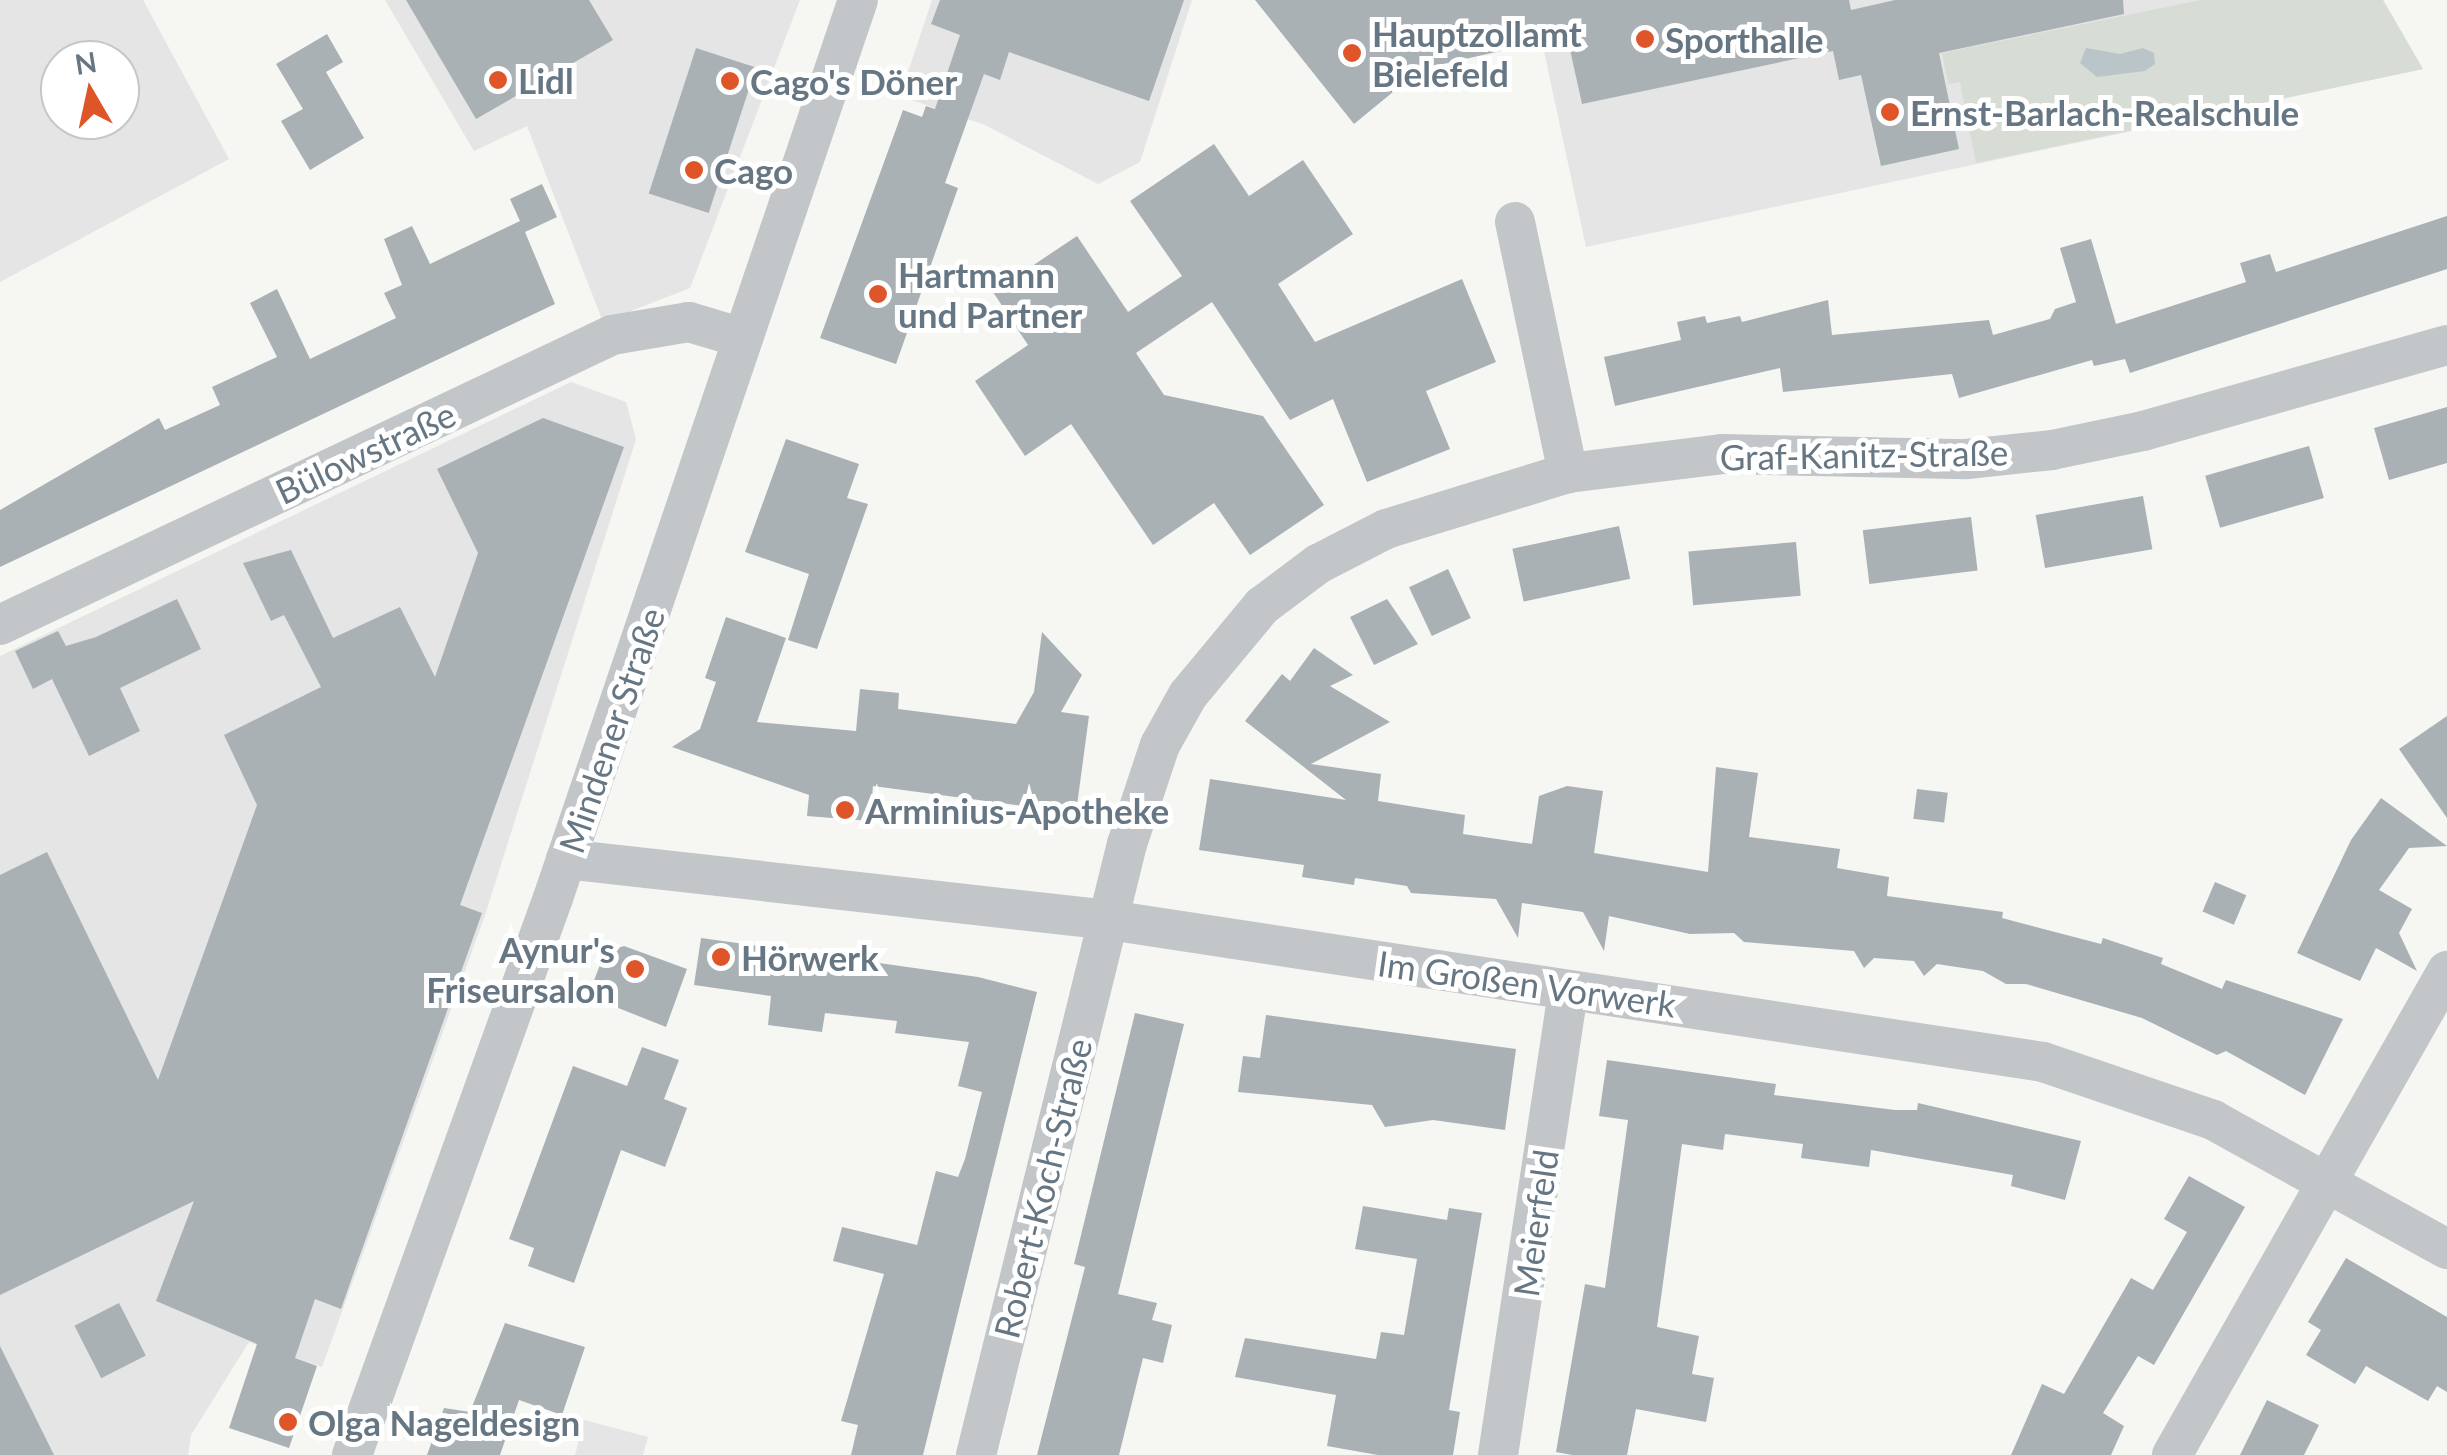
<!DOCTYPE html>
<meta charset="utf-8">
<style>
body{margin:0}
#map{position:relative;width:2447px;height:1455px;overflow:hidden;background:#f6f6f3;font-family:Lato,sans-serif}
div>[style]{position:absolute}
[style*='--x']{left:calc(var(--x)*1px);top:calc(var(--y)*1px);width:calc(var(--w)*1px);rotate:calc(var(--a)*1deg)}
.built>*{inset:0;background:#e4e5e4}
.green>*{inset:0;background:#d7ddd4}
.water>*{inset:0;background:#b9c5c9}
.building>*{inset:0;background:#a9b1b5;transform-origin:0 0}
.minor>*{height:40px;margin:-20px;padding:0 20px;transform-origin:20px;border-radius:20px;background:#c2c6c9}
.dots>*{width:28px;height:28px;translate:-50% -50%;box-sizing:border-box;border:5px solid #fff;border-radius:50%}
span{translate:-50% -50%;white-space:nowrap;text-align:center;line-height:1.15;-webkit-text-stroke:10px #fff;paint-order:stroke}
.poi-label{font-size:35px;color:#667683;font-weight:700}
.left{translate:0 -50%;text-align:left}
.right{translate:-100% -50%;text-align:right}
.street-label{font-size:35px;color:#667683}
.north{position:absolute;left:40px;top:40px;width:100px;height:100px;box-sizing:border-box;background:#fff;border:2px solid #c2c8cd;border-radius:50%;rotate:351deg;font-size:28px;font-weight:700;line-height:40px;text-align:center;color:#667683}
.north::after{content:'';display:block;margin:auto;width:35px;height:45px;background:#df552a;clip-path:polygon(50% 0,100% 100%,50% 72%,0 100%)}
</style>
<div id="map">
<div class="built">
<div style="clip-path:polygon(evenodd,0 0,143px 0,229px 159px,0 282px,0 0,60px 60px,120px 60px,120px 120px,60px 120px,60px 60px)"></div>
<div style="clip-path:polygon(385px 0,800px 0,690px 288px,603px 322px,527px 126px,474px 151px)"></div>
<div style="clip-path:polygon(932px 0,1192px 0,1140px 162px,1098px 184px,985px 125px,900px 96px)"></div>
<div style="clip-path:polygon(1533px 0,2383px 0,2423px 69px,1586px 247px)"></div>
<div style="clip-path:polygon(571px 382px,626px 402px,636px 439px,484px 918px,322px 1367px,249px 1342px,191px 1435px,188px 1455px,0 1455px,0 656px)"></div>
<div style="clip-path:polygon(584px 1420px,648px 1437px,643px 1455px,575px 1455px)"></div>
</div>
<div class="green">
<div style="clip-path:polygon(2201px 0,2383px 0,2423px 69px,1976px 163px,1960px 82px,1948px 84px,1942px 53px)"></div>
</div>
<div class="water">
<div style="clip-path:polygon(2086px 48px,2120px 54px,2143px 48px,2154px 53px,2155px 64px,2145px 71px,2097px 77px,2080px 63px)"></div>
</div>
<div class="building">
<div style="clip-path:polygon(406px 0,589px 0,613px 40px,476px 119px)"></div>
<div style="clip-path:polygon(940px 0,1184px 0,1149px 101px,1009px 52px,1000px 80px,984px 74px,945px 183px,958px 188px,896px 364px,820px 338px,903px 110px,922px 117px,926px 106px,935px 109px,960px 35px,931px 24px)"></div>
<div style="clip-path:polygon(1255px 0,1849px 0,1851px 10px,1895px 0,2123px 0,2124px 14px,1939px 53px,1959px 149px,1881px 166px,1861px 75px,1839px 80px,1833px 51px,1582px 104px,1567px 36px,1421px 69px,1354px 124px)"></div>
<div style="clip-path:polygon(327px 34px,343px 62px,326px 72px,364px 138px,310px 170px,281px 121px,303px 109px,276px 64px)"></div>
<div style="left:696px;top:48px;width:63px;height:153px;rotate:18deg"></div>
<div style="clip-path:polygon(1214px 144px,1249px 196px,1303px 160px,1353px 234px,1278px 284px,1315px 342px,1462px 279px,1496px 362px,1426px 391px,1450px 449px,1367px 482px,1333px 399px,1290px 420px,1212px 302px,1136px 353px,1164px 395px,1263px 416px,1324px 505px,1250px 555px,1214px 503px,1153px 545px,1071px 424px,1025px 456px,975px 381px,1028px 345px,993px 292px,1077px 236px,1128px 312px,1182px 276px,1130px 201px)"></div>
<div style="clip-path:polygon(542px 184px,557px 217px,525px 232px,555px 304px,0 567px,0 510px,159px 418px,165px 430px,220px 405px,212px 387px,277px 357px,250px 303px,277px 289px,310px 359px,396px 318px,384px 293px,402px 285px,384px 239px,412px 226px,430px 264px,520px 221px,510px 199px)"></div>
<div style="clip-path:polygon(2447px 216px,2447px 269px,2130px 373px,2125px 359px,2094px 366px,2092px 360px,1959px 398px,1952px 374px,1783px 392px,1780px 368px,1615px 406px,1604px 357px,1681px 340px,1677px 322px,1705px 316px,1707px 323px,1740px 316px,1742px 322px,1828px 300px,1832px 335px,1989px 320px,1993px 335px,2050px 319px,2055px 309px,2076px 302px,2060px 248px,2091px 239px,2116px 324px,2246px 282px,2240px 263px,2270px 254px,2276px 272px)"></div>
<div style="clip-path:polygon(2447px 407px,2447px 463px,2389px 480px,2374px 428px)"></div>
<div style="clip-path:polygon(543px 418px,624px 447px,460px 905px,482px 913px,355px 1269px,341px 1309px,315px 1299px,295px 1358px,317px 1366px,289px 1448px,229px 1428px,257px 1344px,156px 1301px,194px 1201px,0 1295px,0 875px,47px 852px,158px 1080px,257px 805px,224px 735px,321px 687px,284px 615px,271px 621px,243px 563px,291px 550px,333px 638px,400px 607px,435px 677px,478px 553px,437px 469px)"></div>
<div style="clip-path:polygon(786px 439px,859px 464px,847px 498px,868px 504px,817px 649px,788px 640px,809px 574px,745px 552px)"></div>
<div style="left:2309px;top:446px;width:54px;height:108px;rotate:74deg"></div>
<div style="left:2143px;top:496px;width:54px;height:109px;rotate:80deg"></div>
<div style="left:1971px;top:517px;width:54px;height:109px;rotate:83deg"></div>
<div style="left:1619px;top:526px;width:54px;height:109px;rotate:78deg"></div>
<div style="left:1796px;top:542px;width:54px;height:108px;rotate:85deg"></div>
<div style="left:1448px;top:569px;width:54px;height:43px;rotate:65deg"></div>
<div style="clip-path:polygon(177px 599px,201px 649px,120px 688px,140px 731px,89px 756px,52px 679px,33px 689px,15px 651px,58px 631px,66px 646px,96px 637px)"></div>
<div style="clip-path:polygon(1387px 599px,1418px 644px,1374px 665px,1350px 617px)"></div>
<div style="clip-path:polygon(726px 617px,786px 638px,757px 722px,856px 731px,860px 689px,899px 693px,898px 709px,1016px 724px,1034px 692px,1042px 632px,1082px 675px,1061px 712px,1089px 716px,1076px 813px,873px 786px,870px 821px,807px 816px,809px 795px,672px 747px,700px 729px,716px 682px,705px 678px)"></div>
<div style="clip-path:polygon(1314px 648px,1353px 675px,1330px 686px,1390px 722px,1311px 764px,1381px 774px,1378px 801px,1465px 815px,1463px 834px,1532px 844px,1539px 796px,1567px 786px,1603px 791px,1594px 853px,1708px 872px,1716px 767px,1758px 773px,1749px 837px,1840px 849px,1837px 868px,1889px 877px,1887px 896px,2003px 912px,2002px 918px,2101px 944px,2103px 938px,2163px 958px,2161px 964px,2222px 989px,2226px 980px,2343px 1019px,2305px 1095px,2226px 1051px,2217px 1055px,2142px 1018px,2026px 984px,2006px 984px,1983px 971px,1937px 964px,1924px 976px,1914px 961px,1874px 958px,1864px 968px,1854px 951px,1744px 942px,1734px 933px,1690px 934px,1609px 916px,1604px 951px,1583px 912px,1522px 903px,1518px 938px,1496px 899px,1411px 893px,1407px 886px,1355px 878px,1354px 885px,1302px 877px,1304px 865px,1199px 850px,1210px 779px,1346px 800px,1245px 721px,1282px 674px,1290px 681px)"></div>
<div style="clip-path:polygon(2447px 716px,2447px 818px,2399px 749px)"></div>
<div style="left:1917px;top:789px;width:31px;height:30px;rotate:7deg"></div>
<div style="clip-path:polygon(2381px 798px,2447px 846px,2409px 848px,2379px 890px,2412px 909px,2399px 933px,2417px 971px,2376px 948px,2360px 981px,2297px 953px,2351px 840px)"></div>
<div style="left:2215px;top:882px;width:34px;height:32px;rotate:23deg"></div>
<div style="clip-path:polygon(701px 938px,978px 977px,1037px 992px,923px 1455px,851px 1455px,858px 1425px,841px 1421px,884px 1274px,833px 1261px,842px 1227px,917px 1245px,936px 1171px,958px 1177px,965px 1159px,982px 1092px,958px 1086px,969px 1042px,895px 1033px,897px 1021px,825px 1013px,822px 1032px,768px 1025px,771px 996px,694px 985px)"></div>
<div style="clip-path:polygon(624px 946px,687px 969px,666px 1027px,588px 996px,605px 952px)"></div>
<div style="clip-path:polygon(1135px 1013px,1184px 1024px,1118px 1294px,1157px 1303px,1152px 1320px,1172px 1325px,1163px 1363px,1143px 1358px,1119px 1455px,1037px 1455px,1085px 1267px,1074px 1264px)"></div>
<div style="clip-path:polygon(1266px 1015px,1516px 1049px,1505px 1130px,1433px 1120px,1385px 1127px,1372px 1105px,1238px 1092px,1243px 1056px,1260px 1058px)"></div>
<div style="clip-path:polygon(642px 1047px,679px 1060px,664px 1099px,687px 1108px,665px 1167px,621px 1150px,574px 1283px,528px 1266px,534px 1248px,509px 1239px,573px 1066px,627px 1086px)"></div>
<div style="clip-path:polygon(1607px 1060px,1776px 1084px,1774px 1095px,1895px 1110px,1917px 1110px,1918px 1103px,2081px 1141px,2065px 1200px,2011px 1186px,2013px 1175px,1871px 1150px,1869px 1167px,1801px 1158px,1803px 1144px,1725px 1134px,1723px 1150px,1682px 1144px,1657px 1327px,1699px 1336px,1692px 1374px,1714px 1378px,1706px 1422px,1636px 1409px,1627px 1455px,1572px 1455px,1556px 1452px,1585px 1284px,1605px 1288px,1628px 1120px,1599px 1116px)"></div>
<div style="clip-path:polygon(2189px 1176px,2245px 1207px,2154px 1365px,2138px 1356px,2103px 1413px,2124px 1426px,2111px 1455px,2011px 1455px,2042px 1384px,2064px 1394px,2131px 1278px,2153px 1290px,2187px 1232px,2164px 1219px)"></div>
<div style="clip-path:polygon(1363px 1206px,1447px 1220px,1449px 1208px,1482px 1213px,1449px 1410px,1460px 1412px,1453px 1455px,1378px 1455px,1327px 1446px,1336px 1395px,1235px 1377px,1245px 1338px,1376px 1359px,1381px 1332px,1404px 1335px,1417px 1259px,1355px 1249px)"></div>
<div style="clip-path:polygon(2346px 1258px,2447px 1317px,2447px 1392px,2437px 1386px,2428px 1401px,2366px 1366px,2355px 1384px,2306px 1355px,2321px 1330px,2308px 1322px)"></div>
<div style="left:119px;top:1303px;width:59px;height:50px;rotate:63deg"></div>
<div style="clip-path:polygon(505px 1323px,585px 1347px,562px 1415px,519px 1400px,500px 1455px,427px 1455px,444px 1408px,470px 1412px)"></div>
<div style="clip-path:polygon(0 1346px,54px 1455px,0 1455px)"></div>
<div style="clip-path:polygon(2267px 1400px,2319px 1425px,2304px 1455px,2240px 1455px)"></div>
</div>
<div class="minor">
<div style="--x:1515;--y:222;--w:257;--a:78.1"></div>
<div style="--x:0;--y:625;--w:677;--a:-25.35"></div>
<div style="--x:612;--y:335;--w:78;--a:-9.6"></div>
<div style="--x:689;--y:322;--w:52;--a:16.7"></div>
<div style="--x:566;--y:859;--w:546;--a:6.41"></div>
<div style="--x:1109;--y:920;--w:945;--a:8.64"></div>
<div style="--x:2043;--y:1062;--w:180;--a:18.8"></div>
<div style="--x:2213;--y:1120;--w:267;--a:28.9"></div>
<div style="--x:352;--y:1455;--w:592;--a:-70.16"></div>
<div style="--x:553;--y:898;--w:948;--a:-71.24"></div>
<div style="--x:976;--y:1455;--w:629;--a:-76.12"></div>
<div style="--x:1127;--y:844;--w:104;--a:-71.6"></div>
<div style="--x:1160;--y:745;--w:57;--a:-60.8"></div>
<div style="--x:1188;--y:695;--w:116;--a:-50.3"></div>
<div style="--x:1262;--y:606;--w:70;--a:-36.9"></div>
<div style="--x:1318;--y:564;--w:76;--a:-27.2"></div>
<div style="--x:1386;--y:529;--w:190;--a:-17.1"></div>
<div style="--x:1568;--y:473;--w:155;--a:-7"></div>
<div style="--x:1722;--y:454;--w:245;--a:1.2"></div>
<div style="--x:1967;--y:459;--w:85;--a:-6"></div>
<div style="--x:2052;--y:450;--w:93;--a:-11.8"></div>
<div style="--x:2143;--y:431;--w:316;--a:-15.8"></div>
<div style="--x:1498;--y:1455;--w:470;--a:-81.4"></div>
<div style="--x:2172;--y:1455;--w:557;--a:-60.4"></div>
</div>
<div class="dots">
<div style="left:1645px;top:39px;background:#df552a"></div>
<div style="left:1352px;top:53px;background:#df552a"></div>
<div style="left:498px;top:80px;background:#df552a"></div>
<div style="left:730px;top:81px;background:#df552a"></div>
<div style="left:1890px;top:112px;background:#df552a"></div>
<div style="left:694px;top:170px;background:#df552a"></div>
<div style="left:878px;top:294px;background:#df552a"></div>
<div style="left:845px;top:810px;background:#df552a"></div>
<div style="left:721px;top:957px;background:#df552a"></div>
<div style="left:635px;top:969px;background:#df552a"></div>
<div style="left:288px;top:1422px;background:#df552a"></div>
</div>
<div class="poi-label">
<span class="left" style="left:1372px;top:53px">Hauptzollamt<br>Bielefeld</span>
<span class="left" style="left:1665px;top:39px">Sporthalle</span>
<span class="left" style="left:518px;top:80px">Lidl</span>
<span class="left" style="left:750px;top:81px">Cago's Döner</span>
<span class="left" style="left:1910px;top:112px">Ernst-Barlach-Realschule</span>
<span class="left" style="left:714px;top:170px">Cago</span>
<span class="left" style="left:898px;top:294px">Hartmann<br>und Partner</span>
<span class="left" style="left:865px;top:810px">Arminius-Apotheke</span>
<span class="right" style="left:615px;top:969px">Aynur's<br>Friseursalon</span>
<span class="left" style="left:741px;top:957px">Hörwerk</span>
<span class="left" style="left:308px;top:1422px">Olga Nageldesign</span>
</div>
<div class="street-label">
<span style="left:365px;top:452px;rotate:-25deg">Bülowstraße</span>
<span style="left:1864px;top:454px;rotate:-1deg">Graf-Kanitz-Straße</span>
<span style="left:611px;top:730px;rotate:-71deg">Mindener Straße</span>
<span style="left:1527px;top:983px;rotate:8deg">Im Großen Vorwerk</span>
<span style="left:1042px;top:1188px;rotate:-76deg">Robert-Koch-Straße</span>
<span style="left:1535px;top:1223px;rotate:-82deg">Meierfeld</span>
</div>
<div class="north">N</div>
</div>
